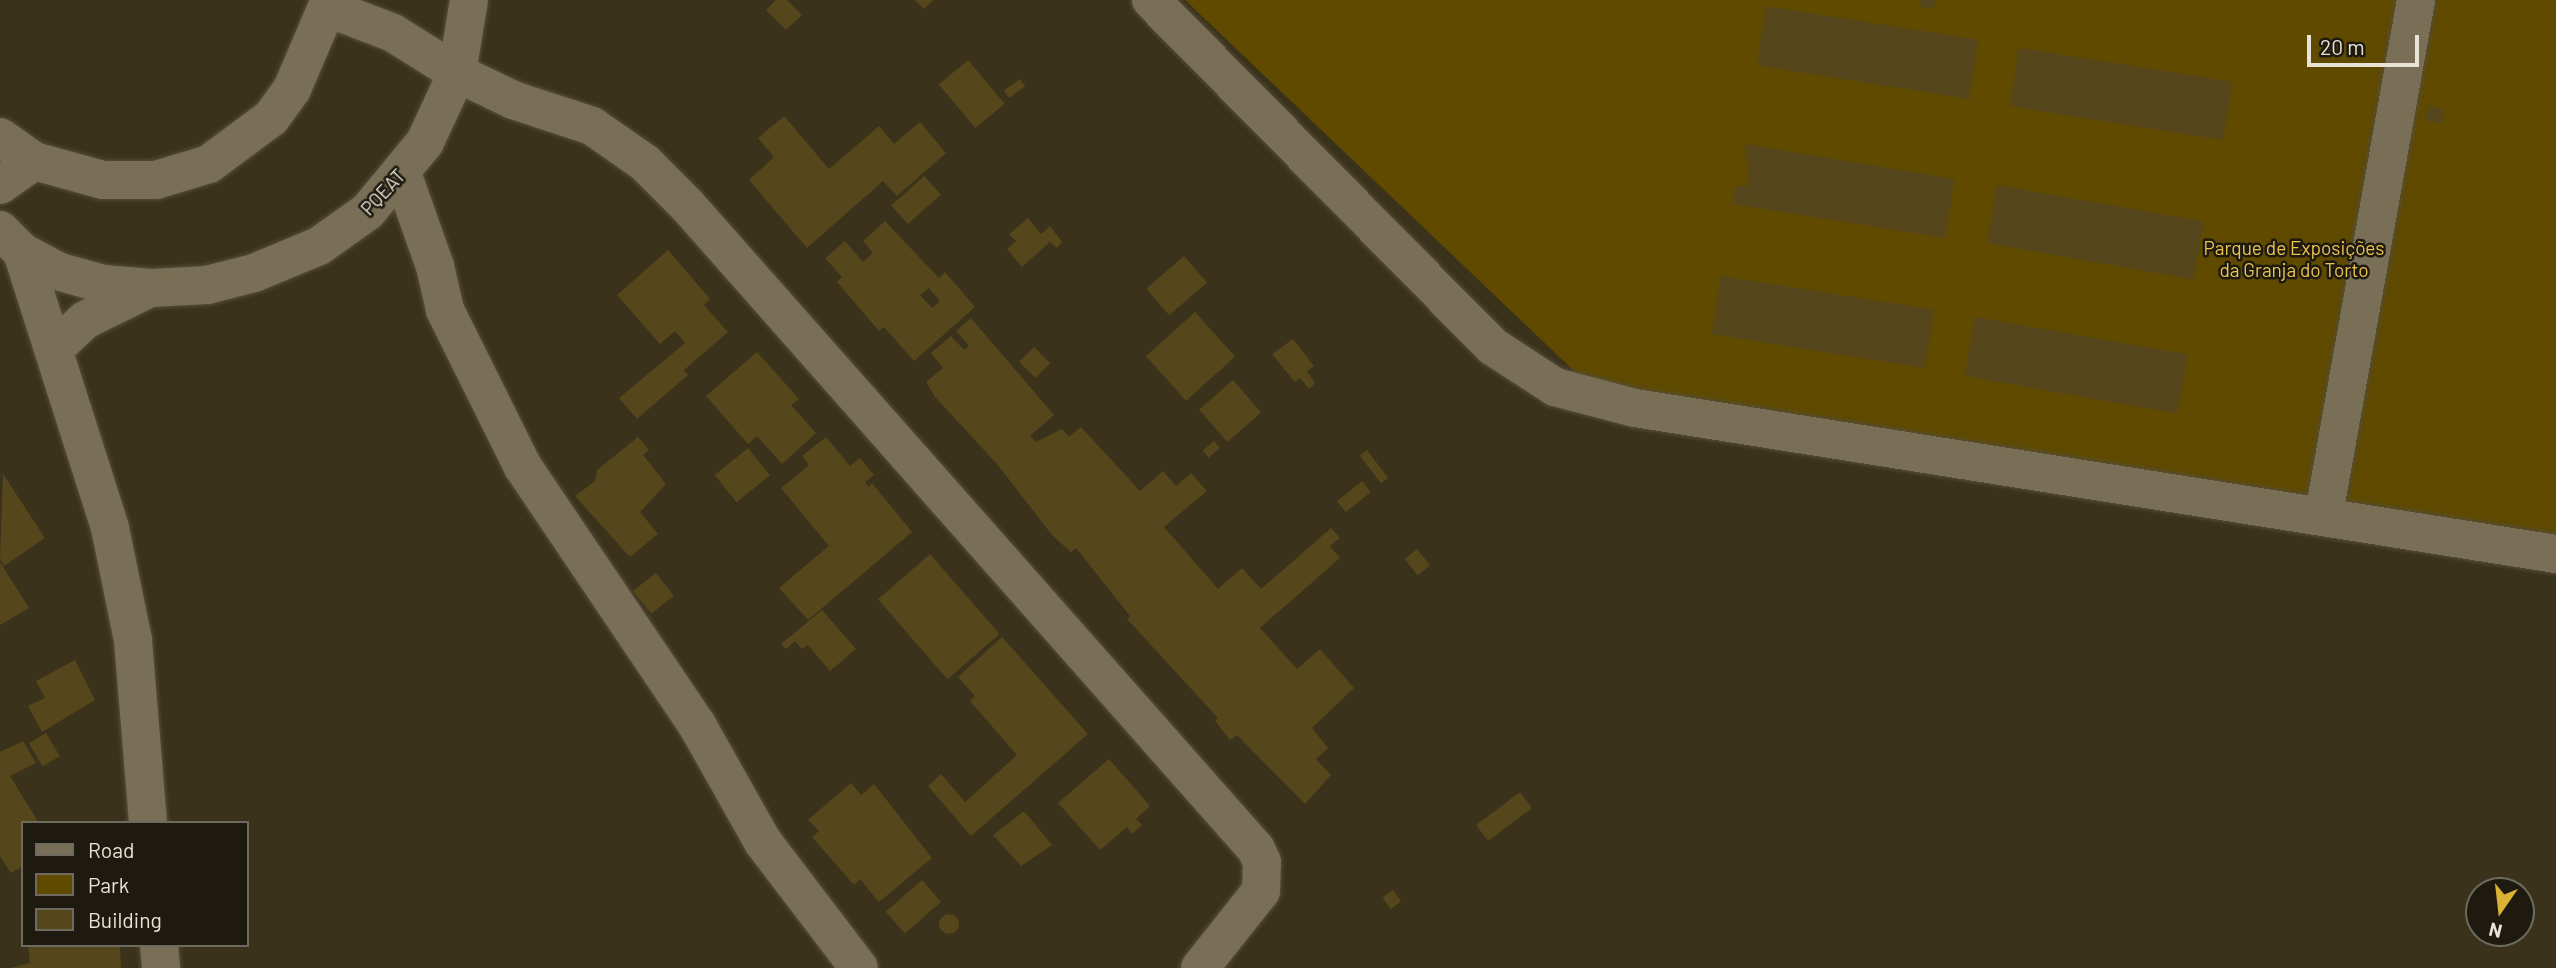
<!DOCTYPE html>
<meta charset="utf-8">
<style>
body{margin:0}
#map{position:relative;width:2556px;height:968px;overflow:hidden;background:#3a321b;font-family:Barlow,sans-serif}
div>[style]{position:absolute}
[style*='--x']{left:calc(var(--x)*1px);top:calc(var(--y)*1px);width:calc(var(--w)*1px);rotate:calc(var(--a)*1deg)}
.green>*{inset:0;background:#5f4a00}
.building>*{inset:0;background:#56461b;transform-origin:0 0}
.round{border-radius:50%}
.roads{filter:drop-shadow(0 0 2px #554e3a) drop-shadow(0 0 2px #554e3a)}
.minor>*{height:38px;margin:-19px;padding:0 19px;transform-origin:19px;border-radius:19px;background:#786f56}
span{translate:-50% -50%;white-space:nowrap;text-align:center;line-height:1.15;-webkit-text-stroke:5px #1e1a10;paint-order:stroke}
.street-label{font-size:19px;color:#e8e3d5}
.park-label{font-size:19px;color:#ebc452}
.legend{position:absolute;left:21px;top:821px;width:228px;height:126px;box-sizing:border-box;background:#1e1a10;border:2px solid #6f6a5f;margin:0;padding:9px 12px;list-style:none;font-size:21px;color:#e8e3d5}
.legend li{display:flex;align-items:center;gap:14px;height:35px}
.legend b{width:35px;border:2px solid #6f6a5f}
.north{position:absolute;left:2465px;top:877px;width:70px;height:70px;box-sizing:border-box;background:#1e1a10;border:2px solid #6f6a5f;border-radius:50%;rotate:194deg;font-size:19px;font-weight:700;line-height:28px;text-align:center;color:#e8e3d5}
.north::after{content:'';display:block;margin:auto;width:24px;height:32px;background:#dbb233;clip-path:polygon(50% 0,100% 100%,50% 72%,0 100%)}
.scale{position:absolute;left:2307px;top:35px;width:112px;height:32px;box-sizing:border-box;border:4px solid #e8e3d5;border-top:0;padding-left:9px;font-size:21px;line-height:24px;white-space:nowrap;color:#e8e3d5;-webkit-text-stroke:5px #1e1a10;paint-order:stroke}
</style>
<div id="map">
<div class="green">
<div style="clip-path:polygon(1185px 0,2556px 0,2556px 572px,1595px 391px)"></div>
</div>
<div class="building">
<div style="clip-path:polygon(776px 0,787px 0,802px 15px,786px 30px,766px 10px)"></div>
<div style="clip-path:polygon(915px 0,933px 0,924px 9px)"></div>
<div style="clip-path:polygon(1920px 0,1935px 0,1934px 9px,1919px 7px)"></div>
<div style="left:1766px;top:6px;width:215px;height:60px;rotate:9deg"></div>
<div style="left:2019px;top:48px;width:216px;height:59px;rotate:9deg"></div>
<div style="left:968px;top:60px;width:57px;height:38px;rotate:50deg"></div>
<div style="left:1020px;top:79px;width:9px;height:20px;rotate:54deg"></div>
<div style="left:2428px;top:106px;width:17px;height:15px;rotate:10deg"></div>
<div style="clip-path:polygon(784px 116px,829px 169px,879px 126px,894px 144px,920px 122px,946px 153px,897px 196px,883px 181px,807px 248px,749px 180px,774px 157px,758px 138px)"></div>
<div style="clip-path:polygon(1745px 144px,1955px 179px,1945px 238px,1733px 204px,1735px 186px,1746px 187px,1748px 175px)"></div>
<div style="left:924px;top:176px;width:25px;height:44px;rotate:48deg"></div>
<div style="left:1997px;top:185px;width:210px;height:59px;rotate:10deg"></div>
<div style="clip-path:polygon(1028px 218px,1041px 234px,1050px 226px,1062px 242px,1057px 248px,1050px 242px,1022px 267px,1007px 249px,1016px 241px,1009px 234px)"></div>
<div style="clip-path:polygon(evenodd,885px 221px,939px 278px,945px 272px,975px 307px,914px 361px,884px 327px,879px 331px,837px 282px,842px 277px,825px 258px,845px 241px,863px 262px,873px 253px,863px 241px,885px 221px,929px 288px,940px 301px,932px 308px,920px 295px,929px 288px)"></div>
<div style="clip-path:polygon(668px 250px,710px 299px,704px 305px,728px 332px,684px 370px,688px 375px,637px 419px,619px 398px,685px 343px,675px 331px,660px 344px,617px 295px)"></div>
<div style="left:1184px;top:256px;width:35px;height:50px;rotate:49deg"></div>
<div style="left:1721px;top:276px;width:216px;height:59px;rotate:9deg"></div>
<div style="left:1195px;top:312px;width:60px;height:66px;rotate:48deg"></div>
<div style="left:1975px;top:317px;width:216px;height:60px;rotate:10deg"></div>
<div style="clip-path:polygon(971px 318px,1054px 415px,1030px 436px,1036px 442px,1062px 429px,1069px 437px,1081px 427px,1140px 491px,1163px 471px,1176px 486px,1191px 473px,1207px 491px,1164px 527px,1218px 589px,1242px 568px,1261px 589px,1331px 528px,1340px 538px,1330px 546px,1340px 558px,1260px 628px,1297px 669px,1320px 649px,1354px 688px,1312px 728px,1328px 748px,1316px 759px,1331px 775px,1305px 804px,1237px 735px,1230px 740px,1215px 721px,1218px 718px,1127px 619px,1130px 616px,1076px 548px,1071px 552px,1052px 535px,997px 464px,935px 397px,926px 382px,943px 368px,931px 353px,951px 336px,964px 350px,969px 346px,956px 331px)"></div>
<div style="clip-path:polygon(1293px 339px,1314px 366px,1307px 371px,1315px 383px,1309px 389px,1300px 378px,1295px 382px,1272px 354px)"></div>
<div style="left:1034px;top:347px;width:23px;height:21px;rotate:45deg"></div>
<div style="clip-path:polygon(757px 352px,799px 399px,791px 405px,816px 433px,782px 464px,757px 436px,748px 444px,706px 396px)"></div>
<div style="left:1233px;top:380px;width:43px;height:45px;rotate:49deg"></div>
<div style="clip-path:polygon(638px 437px,649px 450px,643px 455px,666px 484px,640px 512px,658px 534px,630px 557px,575px 496px,595px 481px,597px 470px)"></div>
<div style="clip-path:polygon(826px 437px,850px 466px,860px 458px,874px 475px,865px 482px,869px 487px,872px 483px,912px 532px,808px 620px,779px 588px,829px 546px,781px 488px,809px 465px,802px 456px)"></div>
<div style="left:1214px;top:441px;width:9px;height:15px;rotate:49deg"></div>
<div style="left:748px;top:448px;width:35px;height:43px;rotate:51deg"></div>
<div style="left:1367px;top:450px;width:35px;height:9px;rotate:53deg"></div>
<div style="clip-path:polygon(3px 474px,45px 538px,4px 566px,0 559px)"></div>
<div style="left:1362px;top:481px;width:14px;height:32px;rotate:51deg"></div>
<div style="left:1417px;top:549px;width:21px;height:16px;rotate:51deg"></div>
<div style="left:930px;top:554px;width:106px;height:69px;rotate:49deg"></div>
<div style="clip-path:polygon(0 562px,29px 608px,0 625px)"></div>
<div style="left:656px;top:573px;width:29px;height:29px;rotate:52deg"></div>
<div style="clip-path:polygon(822px 610px,856px 649px,830px 671px,808px 645px,802px 649px,795px 641px,786px 649px,781px 644px)"></div>
<div style="clip-path:polygon(1002px 637px,1088px 734px,971px 836px,928px 786px,941px 774px,965px 802px,1017px 755px,970px 701px,975px 696px,958px 677px)"></div>
<div style="clip-path:polygon(75px 660px,95px 700px,42px 732px,28px 706px,45px 698px,36px 681px)"></div>
<div style="left:46px;top:733px;width:27px;height:20px;rotate:59deg"></div>
<div style="clip-path:polygon(23px 741px,36px 763px,10px 776px,39px 823px,23px 823px,23px 866px,11px 873px,0 856px,0 752px)"></div>
<div style="clip-path:polygon(1109px 759px,1150px 806px,1136px 819px,1142px 825px,1132px 834px,1127px 827px,1100px 850px,1058px 803px)"></div>
<div style="clip-path:polygon(851px 783px,861px 795px,874px 784px,932px 858px,879px 902px,860px 879px,854px 885px,812px 837px,819px 831px,808px 820px)"></div>
<div style="left:1520px;top:792px;width:20px;height:55px;rotate:53deg"></div>
<div style="clip-path:polygon(1024px 811px,1052px 845px,1021px 866px,993px 835px)"></div>
<div style="left:922px;top:880px;width:29px;height:48px;rotate:49deg"></div>
<div style="left:1393px;top:890px;width:14px;height:13px;rotate:54deg"></div>
<div class="round" style="left:939px;top:914px;width:20px;height:20px"></div>
<div style="clip-path:polygon(28px 945px,120px 945px,121px 968px,10px 968px,30px 963px)"></div>
</div>
<div class="roads">
<div class="minor">
<div style="--x:1151;--y:0;--w:486;--a:45.4"></div>
<div style="--x:1492;--y:346;--w:75;--a:33.1"></div>
<div style="--x:1555;--y:387;--w:83;--a:14.7"></div>
<div style="--x:1635;--y:408;--w:933;--a:9.01"></div>
<div style="--x:328;--y:8;--w:70;--a:21"></div>
<div style="--x:393;--y:33;--w:75;--a:32"></div>
<div style="--x:457;--y:73;--w:62;--a:25.7"></div>
<div style="--x:513;--y:100;--w:83;--a:18.2"></div>
<div style="--x:592;--y:126;--w:65;--a:34.9"></div>
<div style="--x:645;--y:163;--w:59;--a:45"></div>
<div style="--x:687;--y:205;--w:859;--a:48.54"></div>
<div style="--x:1256;--y:849;--w:14;--a:65"></div>
<div style="--x:1262;--y:862;--w:29;--a:92"></div>
<div style="--x:1261;--y:891;--w:98;--a:128.4"></div>
<div style="--x:0;--y:137;--w:42;--a:35.2"></div>
<div style="--x:34;--y:161;--w:72;--a:15.4"></div>
<div style="--x:103;--y:180;--w:53;--a:0"></div>
<div style="--x:156;--y:180;--w:55;--a:-16.8"></div>
<div style="--x:209;--y:164;--w:77;--a:-36.6"></div>
<div style="--x:271;--y:118;--w:36;--a:-54"></div>
<div style="--x:292;--y:89;--w:97;--a:-66.9"></div>
<div style="--x:402;--y:173;--w:99;--a:70.5"></div>
<div style="--x:435;--y:266;--w:45;--a:77.2"></div>
<div style="--x:445;--y:310;--w:175;--a:63.6"></div>
<div style="--x:523;--y:467;--w:311;--a:56"></div>
<div style="--x:697;--y:725;--w:134;--a:60.6"></div>
<div style="--x:763;--y:842;--w:158;--a:52.7"></div>
<div style="--x:0;--y:185;--w:42;--a:-35.2"></div>
<div style="--x:0;--y:230;--w:31;--a:45"></div>
<div style="--x:22;--y:252;--w:40;--a:28"></div>
<div style="--x:57;--y:271;--w:48;--a:15.8"></div>
<div style="--x:103;--y:284;--w:49;--a:4.7"></div>
<div style="--x:152;--y:288;--w:55;--a:-3.1"></div>
<div style="--x:207;--y:285;--w:49;--a:-14.3"></div>
<div style="--x:254;--y:273;--w:70;--a:-22.6"></div>
<div style="--x:319;--y:246;--w:60;--a:-35.5"></div>
<div style="--x:368;--y:211;--w:89;--a:-50.4"></div>
<div style="--x:425;--y:142;--w:76;--a:-65.1"></div>
<div style="--x:457;--y:73;--w:74;--a:-80.7"></div>
<div style="--x:22;--y:252;--w:290;--a:72.3"></div>
<div style="--x:110;--y:528;--w:114;--a:78.4"></div>
<div style="--x:133;--y:640;--w:184;--a:85.3"></div>
<div style="--x:54;--y:349;--w:42;--a:-43.1"></div>
<div style="--x:85;--y:320;--w:72;--a:-26.2"></div>
<div style="--x:2324;--y:514;--w:522;--a:-79.85"></div>
<div style="--x:159;--y:945;--w:23;--a:85"></div>
</div>
</div>
<div class="street-label">
<span style="left:383px;top:192px;rotate:-47deg">PQEAT</span>
</div>
<div class="park-label">
<span style="left:2294px;top:259px">Parque de Exposições<br>da Granja do Torto</span>
</div>
<ul class="legend">
<li><b style="height:9px;background:#786f56"></b>Road</li>
<li><b style="height:19px;background:#5f4a00"></b>Park</li>
<li><b style="height:19px;background:#56461b"></b>Building</li>
</ul>
<div class="north">N</div>
<div class="scale">20 m</div>
</div>
